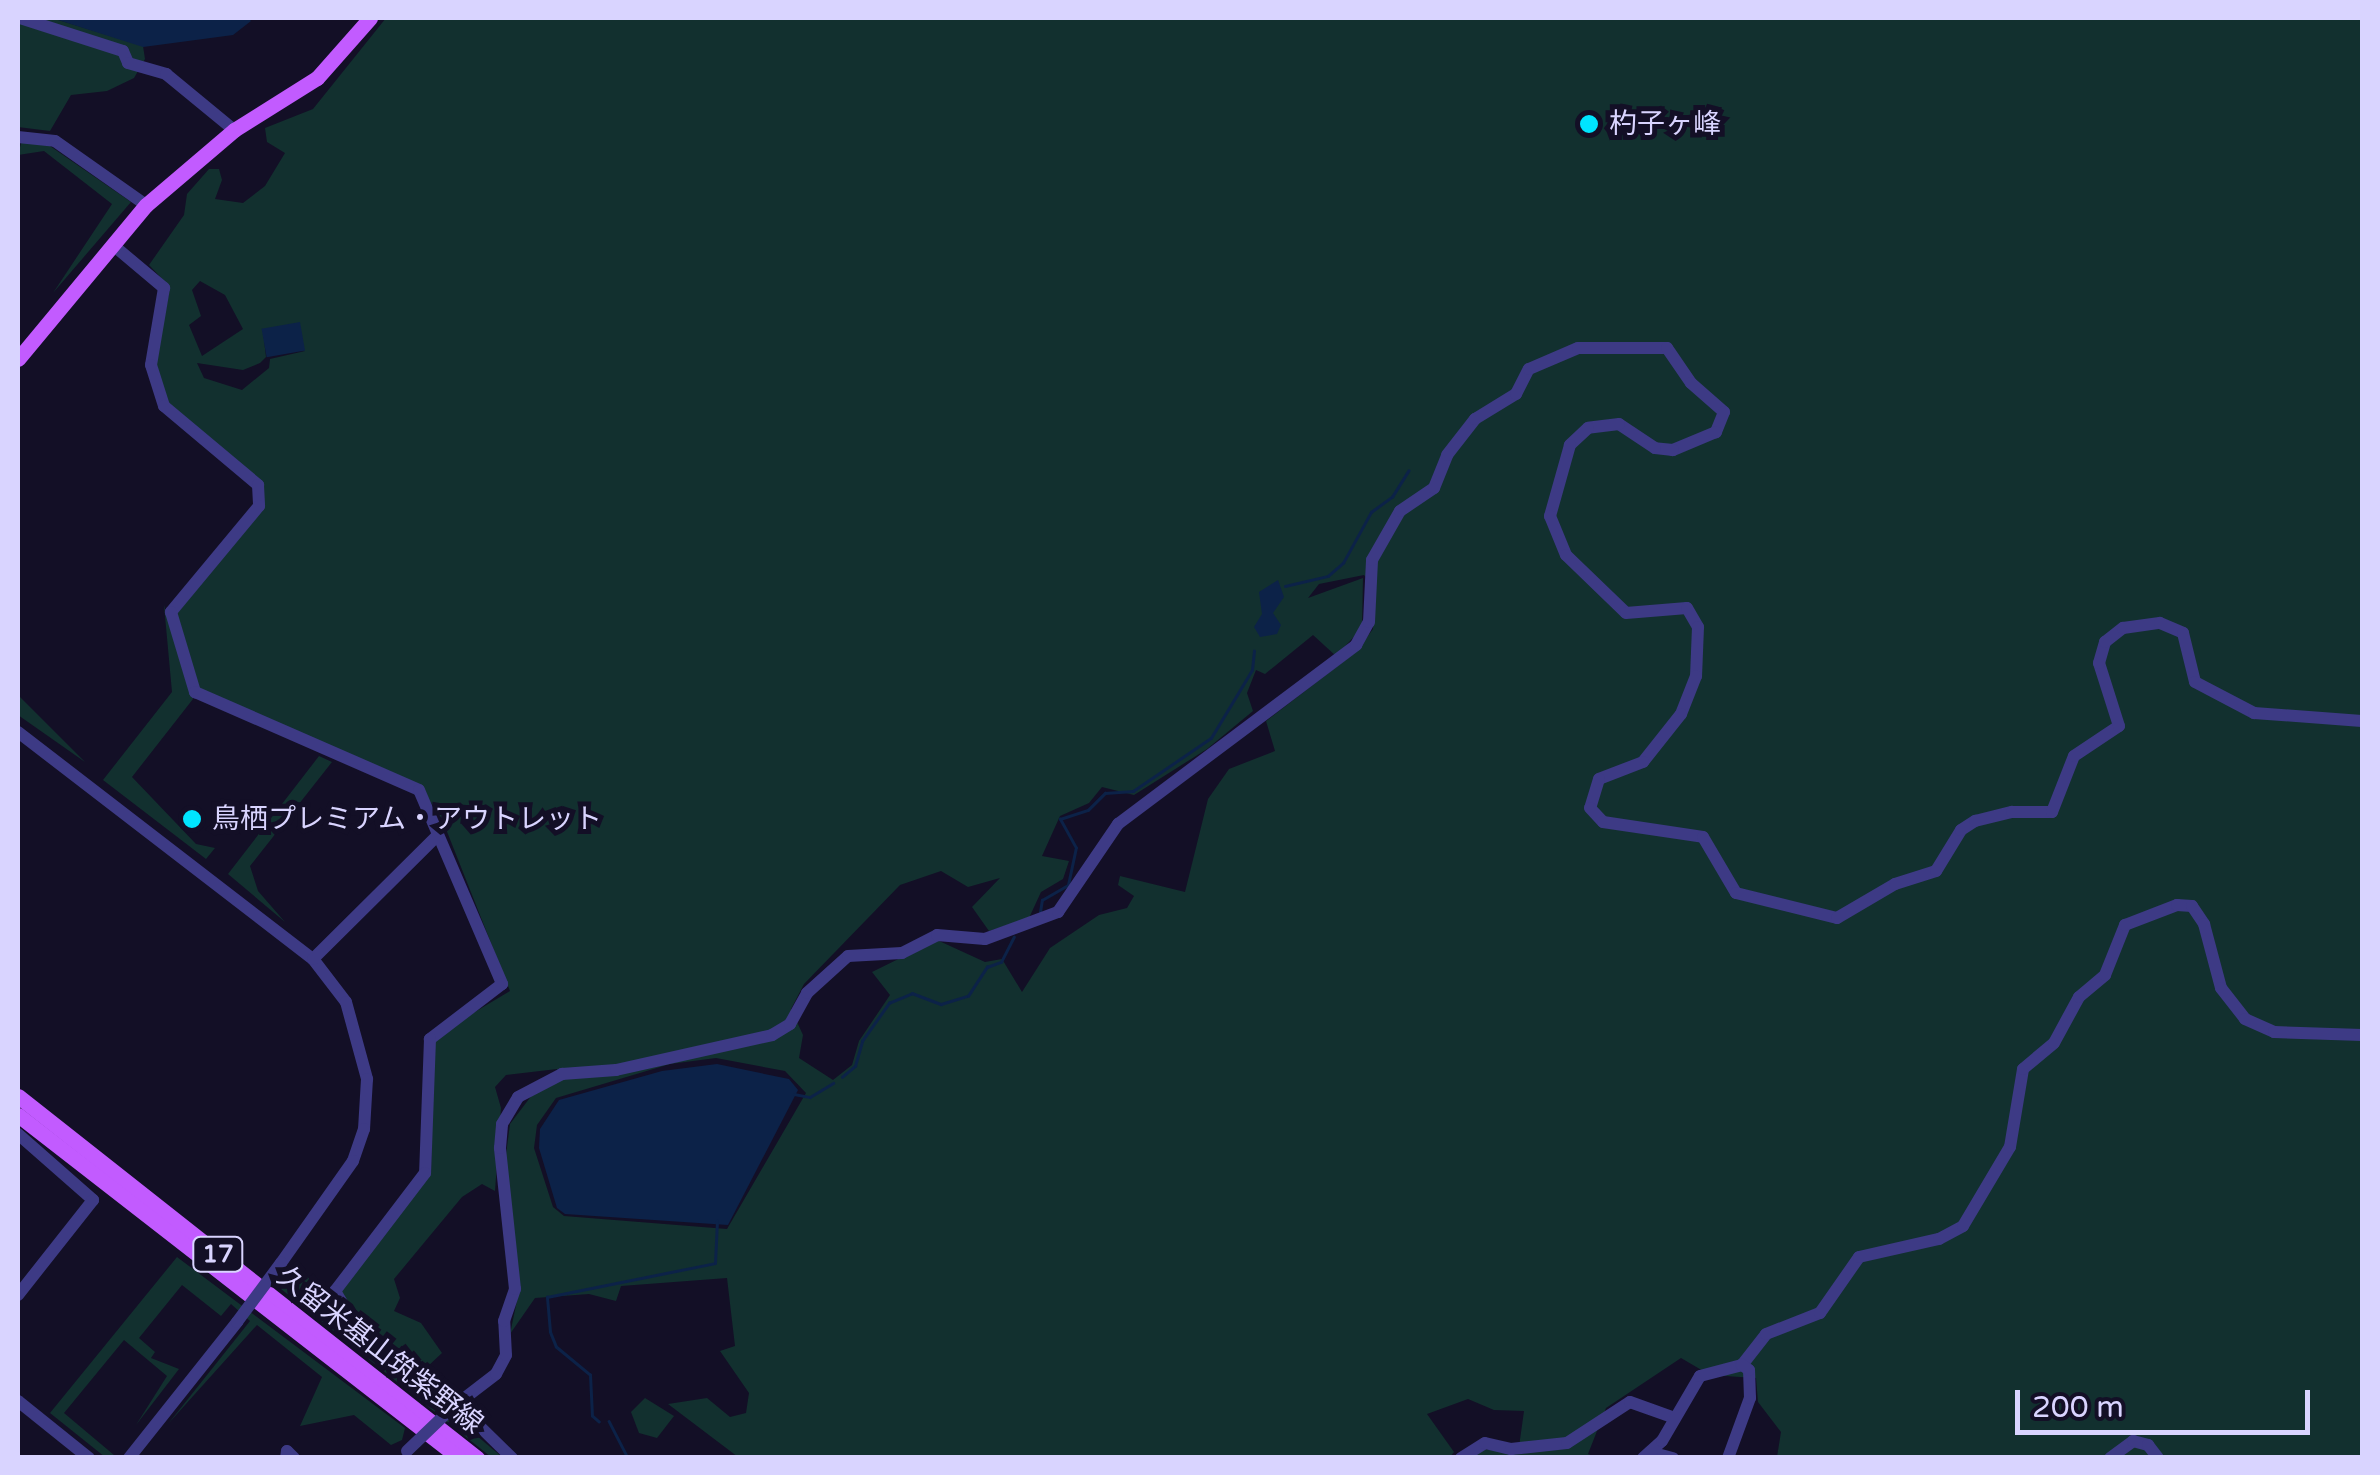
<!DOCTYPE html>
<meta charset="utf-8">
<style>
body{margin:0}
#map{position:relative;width:2380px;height:1475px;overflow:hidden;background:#130f26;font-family:"Varela Round","Noto Sans JP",sans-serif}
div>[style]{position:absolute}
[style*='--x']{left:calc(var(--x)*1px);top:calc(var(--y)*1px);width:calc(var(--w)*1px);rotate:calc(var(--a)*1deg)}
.green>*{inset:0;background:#12302f}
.water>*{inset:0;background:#0c2248;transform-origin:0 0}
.stream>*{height:2.5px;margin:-1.25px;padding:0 1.25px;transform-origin:1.25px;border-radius:1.25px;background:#0c2248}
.minor>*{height:12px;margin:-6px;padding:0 6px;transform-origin:6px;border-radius:6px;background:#3d3a85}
.major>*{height:15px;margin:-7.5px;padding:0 7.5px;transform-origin:7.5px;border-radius:7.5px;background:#c25bff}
.minor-bridge>*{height:12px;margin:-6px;padding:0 6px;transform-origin:6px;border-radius:6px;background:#3d3a85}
.dots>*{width:28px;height:28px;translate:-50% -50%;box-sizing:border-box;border:5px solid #130f26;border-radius:50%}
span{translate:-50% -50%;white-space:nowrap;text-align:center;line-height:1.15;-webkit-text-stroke:10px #130f26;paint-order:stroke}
.shield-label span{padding:2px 8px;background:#130f26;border:2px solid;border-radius:8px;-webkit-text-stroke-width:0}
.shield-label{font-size:25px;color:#d9d4ff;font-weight:700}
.poi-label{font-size:28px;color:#d9d4ff}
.left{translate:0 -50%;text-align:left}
.street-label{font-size:28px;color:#d9d4ff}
.frame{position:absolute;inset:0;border:20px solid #d9d4ff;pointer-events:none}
.scale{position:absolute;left:2015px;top:1390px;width:295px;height:45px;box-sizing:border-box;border:5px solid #d9d4ff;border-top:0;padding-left:12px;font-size:30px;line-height:35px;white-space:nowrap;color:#d9d4ff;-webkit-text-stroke:8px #130f26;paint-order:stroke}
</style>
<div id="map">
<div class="green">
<div style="clip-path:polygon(18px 18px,52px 18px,143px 46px,145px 59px,134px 78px,107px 91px,71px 95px,50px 131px,18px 127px)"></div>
<div style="clip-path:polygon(evenodd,386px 18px,2362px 18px,2362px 1457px,1777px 1457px,1781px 1432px,1758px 1402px,1756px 1378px,1710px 1375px,1681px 1358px,1606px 1408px,1588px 1454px,1596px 1457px,1470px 1457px,1484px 1449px,1518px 1454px,1524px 1411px,1494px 1410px,1468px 1399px,1427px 1414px,1454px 1452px,1450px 1457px,738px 1457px,668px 1404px,707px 1398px,730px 1417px,746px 1413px,749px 1393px,720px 1351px,735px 1346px,727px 1278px,621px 1286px,616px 1301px,589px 1294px,535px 1298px,510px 1334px,519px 1291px,502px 1185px,510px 1124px,532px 1095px,562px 1079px,557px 1069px,506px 1075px,495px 1087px,501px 1108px,495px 1191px,482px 1184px,462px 1197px,394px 1279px,400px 1298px,394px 1311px,421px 1323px,442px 1353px,412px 1381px,502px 1457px,491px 1457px,281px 1289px,294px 1269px,336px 1295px,431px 1174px,433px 1037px,510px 991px,442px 819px,420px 786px,199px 690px,176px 615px,263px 508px,262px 484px,168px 406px,156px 362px,170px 287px,149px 265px,184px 215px,187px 194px,209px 169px,219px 169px,222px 180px,215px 199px,243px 203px,265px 186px,285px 153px,267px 142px,265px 128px,313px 109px,386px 18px,200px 281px,225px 295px,243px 329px,202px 356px,189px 325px,201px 316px,192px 290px,200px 281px,386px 18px,263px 331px,305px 351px,270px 359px,269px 368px,242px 390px,204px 378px,197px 363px,243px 370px,260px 363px,266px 357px,263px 331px,386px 18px,1364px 575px,1374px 587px,1373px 629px,1356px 652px,1266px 721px,1275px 751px,1229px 769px,1208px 799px,1185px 892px,1120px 876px,1118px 885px,1134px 896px,1127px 908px,1099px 915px,1050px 948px,1022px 992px,1002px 959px,985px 962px,937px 940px,872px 972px,890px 995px,859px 1041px,852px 1065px,833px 1080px,799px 1058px,803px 1035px,791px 1009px,804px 984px,900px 885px,941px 871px,968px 887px,1000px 878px,972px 907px,989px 931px,1029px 918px,1041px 892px,1063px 879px,1069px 861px,1042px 856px,1060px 816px,1089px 803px,1102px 787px,1134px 795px,1207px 749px,1253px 711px,1247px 693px,1256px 670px,1265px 674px,1313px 635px,1336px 656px,1362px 628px,1363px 578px,1308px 598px,1319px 584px,1364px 575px,386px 18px,716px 1058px,785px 1071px,806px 1093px,727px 1229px,564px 1216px,553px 1207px,534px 1148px,537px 1125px,556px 1098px,670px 1064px,716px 1058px)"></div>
<div style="clip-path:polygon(22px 140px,50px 146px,131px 202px,53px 293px,112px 204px,44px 151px,18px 155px)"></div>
<div style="clip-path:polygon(164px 605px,193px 699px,132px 777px,196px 844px,215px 848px,206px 859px,103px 780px,172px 692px)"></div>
<div style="clip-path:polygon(18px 695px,85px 762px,18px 715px)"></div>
<div style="clip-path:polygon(319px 756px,332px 762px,250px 866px,258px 891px,285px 922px,228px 874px)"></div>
<div style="clip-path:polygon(177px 1257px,405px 1428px,402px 1440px,391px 1445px,354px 1415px,300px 1426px,322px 1377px,257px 1325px,168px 1424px,250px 1321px,231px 1304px,221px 1316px,182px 1285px,139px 1338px,155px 1352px,151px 1358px,179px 1369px,136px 1425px,167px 1376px,124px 1340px,64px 1413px,114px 1455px,105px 1457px,50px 1413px)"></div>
<div style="clip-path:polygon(645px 1398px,674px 1416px,657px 1438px,639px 1433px,631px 1412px)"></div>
</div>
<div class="water">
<div style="clip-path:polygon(52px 18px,248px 18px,251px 21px,233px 35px,143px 47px)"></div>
<div style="left:300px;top:322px;width:29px;height:39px;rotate:80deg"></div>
<div style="clip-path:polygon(1278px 580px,1284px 597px,1273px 613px,1281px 625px,1277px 634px,1260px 637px,1254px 627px,1262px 614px,1259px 592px)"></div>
<div style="clip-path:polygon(717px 1064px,789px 1079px,798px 1090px,728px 1225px,565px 1214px,557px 1208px,539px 1148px,540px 1129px,559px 1100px,662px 1071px)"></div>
</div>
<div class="stream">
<div style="--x:1285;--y:586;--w:44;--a:-13.1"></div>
<div style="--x:1328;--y:576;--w:20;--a:-41"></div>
<div style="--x:1343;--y:563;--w:58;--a:-61.2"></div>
<div style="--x:1371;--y:512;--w:26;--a:-36"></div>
<div style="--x:1392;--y:497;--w:31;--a:-58"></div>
<div style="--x:1040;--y:912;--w:12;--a:-81"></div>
<div style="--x:1042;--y:900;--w:30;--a:-30"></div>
<div style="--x:1068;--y:885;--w:38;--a:-78"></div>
<div style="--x:1076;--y:848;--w:33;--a:-119"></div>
<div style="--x:1060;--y:819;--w:29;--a:-18"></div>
<div style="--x:1088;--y:810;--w:24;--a:-45"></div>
<div style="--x:1105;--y:793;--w:28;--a:-4"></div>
<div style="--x:1133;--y:791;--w:94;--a:-34.2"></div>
<div style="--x:1211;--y:738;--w:79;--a:-58.9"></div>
<div style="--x:1252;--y:670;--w:19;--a:-84"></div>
<div style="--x:842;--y:1077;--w:17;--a:-40"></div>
<div style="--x:855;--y:1066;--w:26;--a:-74"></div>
<div style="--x:862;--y:1041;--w:47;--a:-54.6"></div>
<div style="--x:889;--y:1003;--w:25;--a:-23"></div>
<div style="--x:912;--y:993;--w:31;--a:21"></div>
<div style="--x:941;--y:1004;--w:28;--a:-17"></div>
<div style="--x:968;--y:996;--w:35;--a:-57"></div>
<div style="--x:987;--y:967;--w:15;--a:-20"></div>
<div style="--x:1001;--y:962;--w:28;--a:-63"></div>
<div style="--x:794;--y:1094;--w:16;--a:11"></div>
<div style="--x:810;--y:1097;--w:27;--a:-31"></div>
<div style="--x:609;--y:1421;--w:42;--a:62.8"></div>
<div style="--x:599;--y:1422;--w:9;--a:-139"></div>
<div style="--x:592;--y:1416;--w:41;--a:-92.8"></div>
<div style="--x:590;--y:1375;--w:44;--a:-140.5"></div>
<div style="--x:556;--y:1347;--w:16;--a:-112"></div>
<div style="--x:550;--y:1332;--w:35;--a:-95"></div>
<div style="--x:547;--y:1297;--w:171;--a:-11.4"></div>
<div style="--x:715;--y:1263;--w:42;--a:-87.3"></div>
</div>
<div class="minor">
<div style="--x:20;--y:18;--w:108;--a:17.8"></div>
<div style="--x:123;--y:51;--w:13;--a:67"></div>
<div style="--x:128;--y:63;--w:40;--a:16"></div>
<div style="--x:166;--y:74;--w:88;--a:39.5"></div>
<div style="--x:18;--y:137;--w:37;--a:6"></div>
<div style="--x:55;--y:141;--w:111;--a:35.1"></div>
<div style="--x:113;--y:245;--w:67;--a:40.1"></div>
<div style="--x:164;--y:288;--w:78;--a:99.6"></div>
<div style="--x:151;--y:365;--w:43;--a:72.4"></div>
<div style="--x:164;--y:406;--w:123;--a:40"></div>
<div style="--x:258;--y:485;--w:21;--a:87"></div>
<div style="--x:259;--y:506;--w:138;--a:129.7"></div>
<div style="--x:171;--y:612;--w:84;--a:73.3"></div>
<div style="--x:195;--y:692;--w:244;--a:23.6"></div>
<div style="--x:419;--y:790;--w:211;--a:66.8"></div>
<div style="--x:502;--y:984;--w:91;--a:142.6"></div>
<div style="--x:430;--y:1039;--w:134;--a:92.1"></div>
<div style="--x:425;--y:1173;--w:148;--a:127.3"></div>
<div style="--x:335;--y:1291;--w:63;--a:59.3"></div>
<div style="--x:367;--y:1345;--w:116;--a:34.1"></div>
<div style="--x:463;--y:1410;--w:69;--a:44.4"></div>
<div style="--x:18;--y:732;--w:372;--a:37.6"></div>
<div style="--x:313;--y:959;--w:54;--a:52.5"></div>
<div style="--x:346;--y:1002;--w:80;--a:74.7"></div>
<div style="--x:367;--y:1079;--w:50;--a:93.4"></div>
<div style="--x:364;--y:1129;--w:34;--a:109"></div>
<div style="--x:353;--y:1161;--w:125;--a:125.2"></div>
<div style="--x:313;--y:959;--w:175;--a:-44.8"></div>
<div style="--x:18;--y:1134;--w:100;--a:41.3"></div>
<div style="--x:93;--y:1200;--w:121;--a:128.3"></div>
<div style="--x:1742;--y:1365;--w:39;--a:-52"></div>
<div style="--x:1766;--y:1334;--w:58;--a:-21.3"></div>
<div style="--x:1820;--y:1313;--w:68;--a:-55.1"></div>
<div style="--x:1859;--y:1257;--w:82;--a:-12.7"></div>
<div style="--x:1939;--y:1239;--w:27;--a:-28"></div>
<div style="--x:1963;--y:1226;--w:92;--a:-59.3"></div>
<div style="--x:2010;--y:1147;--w:79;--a:-80.5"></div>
<div style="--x:2023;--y:1069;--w:40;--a:-40"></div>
<div style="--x:2054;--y:1043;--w:52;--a:-61.5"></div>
<div style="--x:2079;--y:997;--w:34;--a:-40"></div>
<div style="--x:2105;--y:975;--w:54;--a:-68.2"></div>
<div style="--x:2125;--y:925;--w:56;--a:-21"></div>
<div style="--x:2177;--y:905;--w:15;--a:4"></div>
<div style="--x:2192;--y:906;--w:22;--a:56"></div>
<div style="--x:2204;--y:924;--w:66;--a:75.1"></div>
<div style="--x:2221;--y:988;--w:39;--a:52"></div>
<div style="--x:2245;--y:1019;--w:32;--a:24"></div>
<div style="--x:2274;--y:1032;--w:88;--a:2"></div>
<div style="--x:18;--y:1401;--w:91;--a:38.8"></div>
<div style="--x:453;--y:1407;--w:54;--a:-37.5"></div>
<div style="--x:496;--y:1374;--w:21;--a:-62"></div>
<div style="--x:506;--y:1355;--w:34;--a:-93"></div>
<div style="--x:504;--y:1321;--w:34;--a:-71"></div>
<div style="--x:515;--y:1289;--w:142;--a:-96.1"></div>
<div style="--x:500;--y:1148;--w:24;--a:-85"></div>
<div style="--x:502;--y:1124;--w:31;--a:-59"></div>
<div style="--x:518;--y:1097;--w:50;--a:-27.6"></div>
<div style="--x:562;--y:1074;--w:54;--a:-4.2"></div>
<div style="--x:616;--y:1070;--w:160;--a:-12.6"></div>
<div style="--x:772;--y:1035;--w:21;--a:-31"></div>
<div style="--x:790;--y:1024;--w:35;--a:-61"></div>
<div style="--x:807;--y:993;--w:55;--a:-42.1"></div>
<div style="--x:848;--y:956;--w:54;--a:-3.2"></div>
<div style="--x:902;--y:953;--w:39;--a:-27"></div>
<div style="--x:937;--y:935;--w:48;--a:4.8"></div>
<div style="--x:985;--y:939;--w:78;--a:-20.3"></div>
<div style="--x:1058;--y:912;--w:107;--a:-55.7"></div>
<div style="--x:1118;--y:824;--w:298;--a:-36.9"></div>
<div style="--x:1356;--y:645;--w:26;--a:-61"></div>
<div style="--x:1369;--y:622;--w:62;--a:-87.2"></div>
<div style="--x:1372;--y:560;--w:56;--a:-60.3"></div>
<div style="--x:1400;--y:511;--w:41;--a:-34.1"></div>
<div style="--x:1434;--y:488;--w:35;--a:-68"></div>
<div style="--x:1447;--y:455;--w:46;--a:-52.1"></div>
<div style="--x:1475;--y:419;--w:48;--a:-31.4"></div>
<div style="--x:1516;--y:394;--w:28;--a:-63"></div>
<div style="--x:1529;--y:369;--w:53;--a:-23.2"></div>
<div style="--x:1578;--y:348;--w:89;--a:0"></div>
<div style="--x:1667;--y:348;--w:42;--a:55.6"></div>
<div style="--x:1691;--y:383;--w:44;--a:41.3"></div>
<div style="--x:1724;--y:412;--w:22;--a:112"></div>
<div style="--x:1716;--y:432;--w:47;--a:157.3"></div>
<div style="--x:1673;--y:450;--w:18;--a:-174"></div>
<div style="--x:1655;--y:448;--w:43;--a:-146.3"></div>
<div style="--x:1619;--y:424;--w:31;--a:173"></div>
<div style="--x:1588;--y:428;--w:25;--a:137"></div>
<div style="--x:1570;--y:445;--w:74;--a:105.7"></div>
<div style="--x:1550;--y:516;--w:42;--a:67.7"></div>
<div style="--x:1566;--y:555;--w:83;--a:44"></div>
<div style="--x:1626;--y:613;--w:61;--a:-4.7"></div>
<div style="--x:1687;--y:608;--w:22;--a:60"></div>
<div style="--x:1698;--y:627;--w:49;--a:92.3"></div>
<div style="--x:1696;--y:676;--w:41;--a:111.5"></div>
<div style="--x:1681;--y:714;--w:61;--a:128.4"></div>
<div style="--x:1643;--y:762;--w:47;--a:158.9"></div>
<div style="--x:1599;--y:779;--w:30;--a:107"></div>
<div style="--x:1590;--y:808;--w:19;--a:47"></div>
<div style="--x:1603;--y:822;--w:101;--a:8.5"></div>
<div style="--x:1703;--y:837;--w:65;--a:59.5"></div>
<div style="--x:1736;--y:893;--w:104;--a:13.9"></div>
<div style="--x:1837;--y:918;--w:67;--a:-30.4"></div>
<div style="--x:1895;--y:884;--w:43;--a:-17.6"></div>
<div style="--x:1936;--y:871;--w:48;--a:-58.6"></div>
<div style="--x:1961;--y:830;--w:17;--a:-33"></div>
<div style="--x:1975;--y:821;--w:38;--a:-14"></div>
<div style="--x:2012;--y:812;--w:40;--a:0"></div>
<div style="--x:2052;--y:812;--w:60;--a:-68.6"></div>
<div style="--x:2074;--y:756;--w:54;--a:-33.7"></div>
<div style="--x:2119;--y:726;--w:66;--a:-107.6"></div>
<div style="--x:2099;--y:663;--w:22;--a:-74"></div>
<div style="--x:2105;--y:642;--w:23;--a:-38"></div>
<div style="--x:2123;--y:628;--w:37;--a:-8"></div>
<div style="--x:2160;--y:623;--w:25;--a:23"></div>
<div style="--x:2183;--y:633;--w:50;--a:76.2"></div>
<div style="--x:2195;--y:682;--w:67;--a:27.7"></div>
<div style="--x:2254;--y:713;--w:108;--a:4.2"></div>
<div style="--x:1650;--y:1452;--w:24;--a:15"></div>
<div style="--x:129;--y:1458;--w:174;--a:-51.5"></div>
<div style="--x:286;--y:1458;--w:7;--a:-82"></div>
<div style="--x:287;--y:1451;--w:10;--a:45"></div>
<div style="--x:1461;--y:1458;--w:28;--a:-32"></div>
<div style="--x:1485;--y:1443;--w:27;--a:13"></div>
<div style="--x:1511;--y:1449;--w:56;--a:-6.1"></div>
<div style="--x:1567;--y:1443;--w:75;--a:-33.1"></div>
<div style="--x:1630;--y:1402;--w:45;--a:19.7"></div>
<div style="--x:1643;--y:1458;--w:25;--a:-42"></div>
<div style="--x:1662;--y:1441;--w:75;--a:-59.7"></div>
<div style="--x:1700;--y:1376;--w:43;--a:-14.7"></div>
<div style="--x:1728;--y:1458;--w:64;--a:-69.9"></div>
<div style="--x:1750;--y:1398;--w:28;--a:-92"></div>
<div style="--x:1749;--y:1370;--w:9;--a:-144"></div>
<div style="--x:2110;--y:1458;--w:29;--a:-36"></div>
<div style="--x:2133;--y:1441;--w:16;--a:15"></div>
<div style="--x:2148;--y:1445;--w:16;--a:52"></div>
</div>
<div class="major">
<div style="--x:18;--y:359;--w:200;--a:-50.3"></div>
<div style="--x:146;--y:205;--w:116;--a:-40.4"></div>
<div style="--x:234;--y:130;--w:98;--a:-32.1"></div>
<div style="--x:317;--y:78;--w:80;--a:-48.5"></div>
<div style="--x:18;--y:1096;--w:585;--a:38.26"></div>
<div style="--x:18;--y:1115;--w:559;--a:37.87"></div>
</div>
<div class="minor-bridge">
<div style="--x:237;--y:1322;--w:74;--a:-53.3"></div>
<div style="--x:407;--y:1451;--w:64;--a:-43.7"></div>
</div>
<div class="dots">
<div style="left:1589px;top:124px;background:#00e5ff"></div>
<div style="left:192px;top:819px;background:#00e5ff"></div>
</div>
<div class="shield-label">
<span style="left:218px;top:1254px">17</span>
</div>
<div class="poi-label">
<span class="left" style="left:1609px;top:124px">杓子ヶ峰</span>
<span class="left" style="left:212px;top:819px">鳥栖プレミアム・アウトレット</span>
</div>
<div class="street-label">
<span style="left:380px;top:1350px;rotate:38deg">久留米基山筑紫野線</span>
</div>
<div class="frame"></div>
<div class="scale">200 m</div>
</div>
